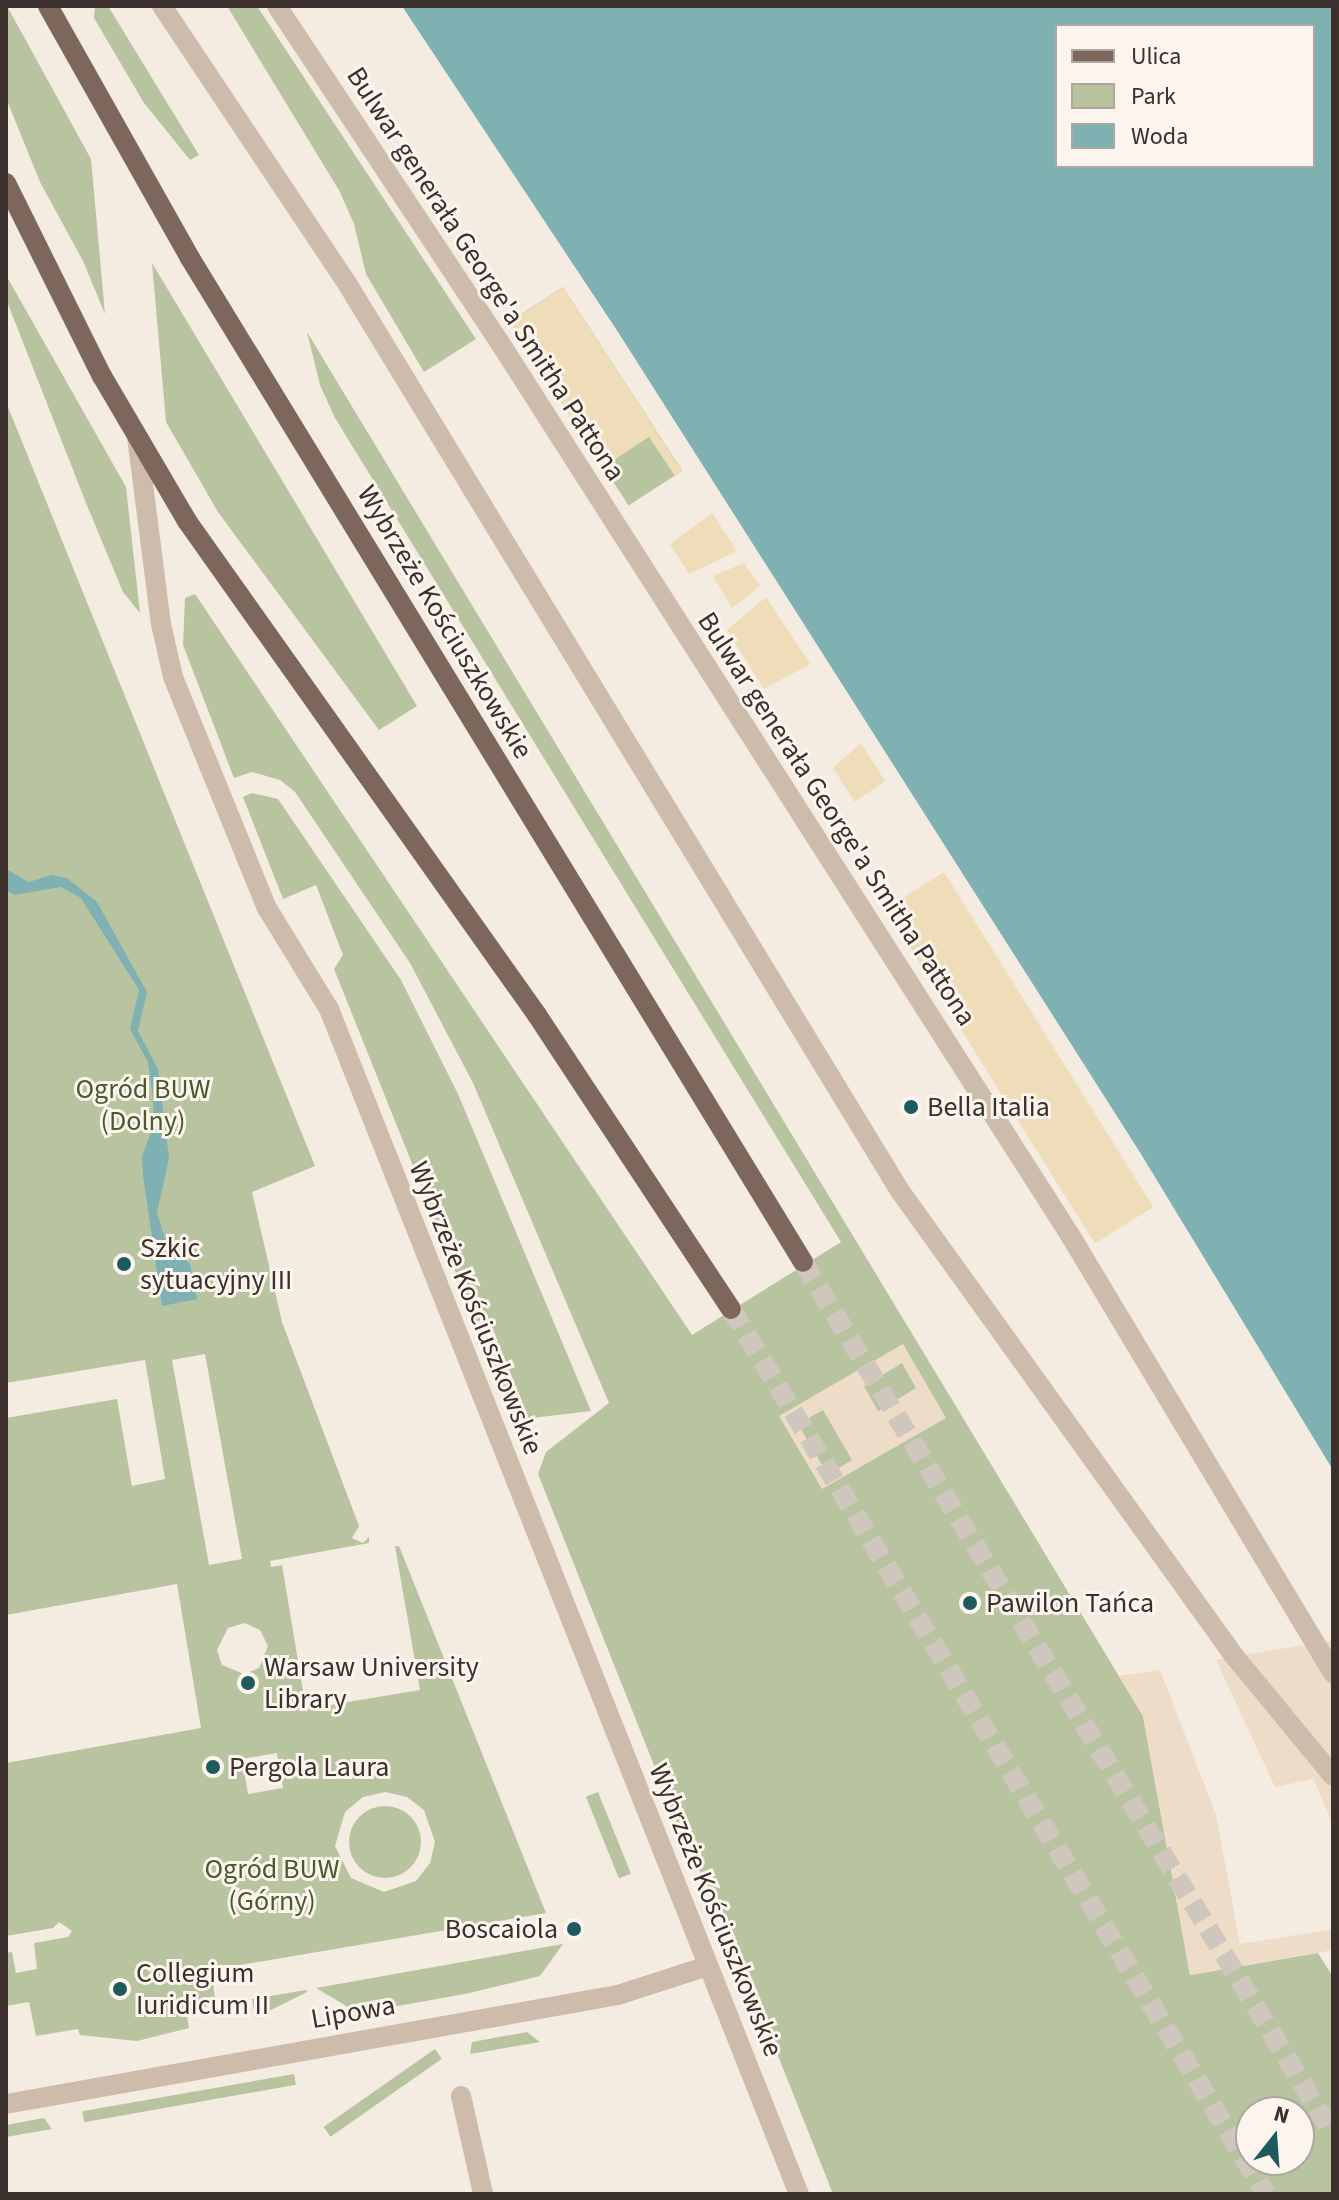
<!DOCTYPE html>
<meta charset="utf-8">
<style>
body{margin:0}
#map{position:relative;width:1339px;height:2200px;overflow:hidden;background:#f4ebe1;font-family:"Source Sans 3",sans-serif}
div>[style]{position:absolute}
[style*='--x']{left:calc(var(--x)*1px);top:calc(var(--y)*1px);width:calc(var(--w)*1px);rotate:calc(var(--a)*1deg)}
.green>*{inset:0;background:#b8c4a0;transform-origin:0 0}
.round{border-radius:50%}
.sand>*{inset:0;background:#efdcb8;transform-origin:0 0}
.plaza>*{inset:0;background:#ecdcc8}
.water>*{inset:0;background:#7fb0b2}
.major-tunnel>*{height:20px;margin-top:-10px;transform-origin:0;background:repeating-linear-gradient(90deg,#cfc6bd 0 20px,transparent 0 30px)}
.minor>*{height:20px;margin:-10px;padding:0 10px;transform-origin:10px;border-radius:10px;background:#cdbbac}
.major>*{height:20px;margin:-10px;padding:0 10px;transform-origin:10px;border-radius:10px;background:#7d675c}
.dots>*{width:22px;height:22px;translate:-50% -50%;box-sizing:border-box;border:4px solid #fbf5ee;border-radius:50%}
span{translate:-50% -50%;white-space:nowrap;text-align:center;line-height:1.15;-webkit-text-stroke:6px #fbf5ee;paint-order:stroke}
.street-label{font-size:28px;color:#3b302b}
.park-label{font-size:28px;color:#4a5a2e}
.poi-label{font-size:28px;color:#3b302b}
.left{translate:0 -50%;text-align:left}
.right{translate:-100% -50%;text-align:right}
.frame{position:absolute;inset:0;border:8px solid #3b302b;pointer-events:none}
.legend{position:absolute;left:1055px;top:24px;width:260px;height:144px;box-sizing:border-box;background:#fbf5ee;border:2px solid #aea6a0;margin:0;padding:10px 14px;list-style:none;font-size:24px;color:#3b302b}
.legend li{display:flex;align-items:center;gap:16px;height:40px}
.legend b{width:40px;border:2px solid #aea6a0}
.north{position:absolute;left:1235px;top:2096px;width:80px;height:80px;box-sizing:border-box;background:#fbf5ee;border:2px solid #aea6a0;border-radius:50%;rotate:17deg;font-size:22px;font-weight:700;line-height:32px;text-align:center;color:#3b302b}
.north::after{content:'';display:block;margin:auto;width:28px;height:36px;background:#1f5a5e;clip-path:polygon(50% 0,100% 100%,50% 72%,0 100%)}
</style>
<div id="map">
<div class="green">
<div style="clip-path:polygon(7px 6px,91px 159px,105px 314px,83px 261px,40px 182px,6px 98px)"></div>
<div style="clip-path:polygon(95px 6px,108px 6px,199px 155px,190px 160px,144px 103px,94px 18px)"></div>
<div style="clip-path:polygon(227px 6px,257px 6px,476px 339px,424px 372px,366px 274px,354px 224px,340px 192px)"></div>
<div style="clip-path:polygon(152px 263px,417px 706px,379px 730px,218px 512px,166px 422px)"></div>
<div style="clip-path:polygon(6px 275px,126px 487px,140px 613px,123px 592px,86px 503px,6px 299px)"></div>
<div style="left:563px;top:287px;width:219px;height:64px;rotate:57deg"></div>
<div style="clip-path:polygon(evenodd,307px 332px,1143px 1716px,1190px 1975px,1318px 1953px,1333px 1977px,1333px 2194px,833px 2194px,718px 1905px,687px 1848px,538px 1474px,546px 1452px,609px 1403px,473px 1083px,410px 963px,295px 792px,280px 780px,252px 772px,234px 778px,183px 645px,185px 598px,195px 594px,692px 1335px,841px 1242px,335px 418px,320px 385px,307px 332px,1251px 2112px,1299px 2112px,1299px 2160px,1251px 2160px,1251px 2112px)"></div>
<div style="clip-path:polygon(evenodd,6px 402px,315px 1166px,252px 1192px,282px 1322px,359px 1526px,352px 1538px,363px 1543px,369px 1537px,369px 1543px,270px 1561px,271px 1567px,282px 1565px,306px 1709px,420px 1690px,395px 1546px,399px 1546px,546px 1913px,211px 1970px,216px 2005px,186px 2010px,189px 2028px,137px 2041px,80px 2035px,78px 2029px,36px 2036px,29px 2002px,6px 2006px,6px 1953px,12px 1952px,16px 1973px,37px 1969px,34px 1943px,68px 1937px,72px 1931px,59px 1922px,53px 1928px,6px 1936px,6px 1763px,201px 1728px,177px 1584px,6px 1615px,6px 1418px,117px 1399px,132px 1486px,165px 1479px,145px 1360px,6px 1383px,6px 402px,205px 1354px,242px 1559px,209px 1565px,172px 1360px,205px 1354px,6px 402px,245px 1623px,260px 1630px,268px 1646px,259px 1668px,244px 1674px,222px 1665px,217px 1650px,228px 1628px,245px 1623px,6px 402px,277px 1753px,283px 1788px,248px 1794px,242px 1759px,277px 1753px,6px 402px,385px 1792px,407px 1797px,424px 1810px,435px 1842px,430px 1863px,416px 1881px,384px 1892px,351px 1878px,335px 1846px,345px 1812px,363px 1797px,385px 1792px)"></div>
<div style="clip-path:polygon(252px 793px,278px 799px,401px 980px,458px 1094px,591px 1411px,515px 1420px,334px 969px,343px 955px,316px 885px,283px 899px,243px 797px)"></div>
<div style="left:598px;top:1792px;width:88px;height:13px;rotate:68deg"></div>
<div class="round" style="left:349px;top:1806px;width:72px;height:72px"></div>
<div style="clip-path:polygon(563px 1944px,540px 1976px,465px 1994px,358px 2013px,316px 1988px)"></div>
<div style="clip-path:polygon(306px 1990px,307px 1992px,255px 2018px,252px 1999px)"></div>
<div style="clip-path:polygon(527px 2032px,540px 2042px,470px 2054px,472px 2042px)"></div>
<div style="left:435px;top:2049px;width:12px;height:136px;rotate:55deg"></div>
<div style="left:294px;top:2074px;width:11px;height:215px;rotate:80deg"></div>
<div style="clip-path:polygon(44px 2118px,52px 2129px,6px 2137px,6px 2125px)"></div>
</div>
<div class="sand">
<div style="clip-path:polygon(563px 287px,682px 471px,675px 476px,649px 437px,603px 467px,510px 322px)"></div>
<div style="clip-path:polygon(712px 513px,737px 551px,689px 574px,670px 544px)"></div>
<div style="clip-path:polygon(744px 563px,760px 586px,732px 608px,713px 576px)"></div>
<div style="clip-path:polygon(766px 597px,810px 664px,764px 689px,727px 630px)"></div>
<div style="clip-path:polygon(861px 743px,885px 781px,855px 802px,833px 768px)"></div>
<div style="left:944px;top:872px;width:395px;height:69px;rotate:58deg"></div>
</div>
<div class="plaza">
<div style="clip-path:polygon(evenodd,903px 1344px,946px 1418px,822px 1489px,779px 1416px,903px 1344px,902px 1363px,916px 1388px,878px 1411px,864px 1386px,902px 1363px,903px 1344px,823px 1410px,852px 1460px,828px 1475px,798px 1424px,823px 1410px)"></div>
<div style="clip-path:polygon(1333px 1640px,1333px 1825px,1314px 1779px,1275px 1787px,1216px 1660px)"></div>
<div style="clip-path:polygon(1160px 1670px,1216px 1815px,1240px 1944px,1333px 1929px,1333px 1950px,1190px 1975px,1143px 1716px,1119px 1676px)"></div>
</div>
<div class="water">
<div style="clip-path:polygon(evenodd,402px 6px,1333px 6px,1333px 1470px,1141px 1154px,618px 332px,402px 6px,1057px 26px,1313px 26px,1313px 166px,1057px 166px,1057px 26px)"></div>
<div style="clip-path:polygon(6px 869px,29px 882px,51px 875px,67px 878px,97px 902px,147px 992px,138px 1031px,158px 1069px,169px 1158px,157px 1213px,165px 1238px,190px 1264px,197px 1299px,162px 1306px,143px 1176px,142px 1156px,154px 1124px,153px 1099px,148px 1062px,130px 1029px,139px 990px,81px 898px,61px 887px,14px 895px,6px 890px)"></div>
</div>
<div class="major-tunnel">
<div style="--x:803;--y:1262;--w:1020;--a:58.71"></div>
<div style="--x:731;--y:1309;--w:1034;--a:58.85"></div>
</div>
<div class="minor">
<div style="--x:162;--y:6;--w:329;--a:56.3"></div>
<div style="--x:345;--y:280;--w:1067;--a:58.65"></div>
<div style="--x:900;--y:1191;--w:574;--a:54.29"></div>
<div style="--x:1235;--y:1657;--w:154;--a:50.5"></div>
<div style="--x:277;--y:6;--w:404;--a:56.5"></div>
<div style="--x:500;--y:343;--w:1059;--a:57.42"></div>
<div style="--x:1070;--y:1235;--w:511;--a:59.02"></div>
<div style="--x:137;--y:437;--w:189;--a:82.7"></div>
<div style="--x:161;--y:624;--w:54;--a:77.2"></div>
<div style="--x:173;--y:677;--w:249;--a:67.9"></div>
<div style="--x:267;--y:908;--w:119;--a:58.5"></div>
<div style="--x:329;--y:1009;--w:1275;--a:68.37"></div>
<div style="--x:461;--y:2096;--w:100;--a:77.3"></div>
<div style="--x:6;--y:2104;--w:622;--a:-10.1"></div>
<div style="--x:618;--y:1995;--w:95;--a:-17.9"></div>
</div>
<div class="major">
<div style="--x:48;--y:6;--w:289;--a:60.6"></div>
<div style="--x:190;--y:258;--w:1176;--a:58.59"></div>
<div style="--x:6;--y:183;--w:216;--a:63.6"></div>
<div style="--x:102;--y:376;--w:168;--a:59.6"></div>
<div style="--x:187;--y:521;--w:605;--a:54.68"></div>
<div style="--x:537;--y:1015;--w:352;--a:56.6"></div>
</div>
<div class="dots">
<div style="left:911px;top:1107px;background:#1f5a5e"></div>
<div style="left:124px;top:1264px;background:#1f5a5e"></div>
<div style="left:970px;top:1603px;background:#1f5a5e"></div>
<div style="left:248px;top:1683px;background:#1f5a5e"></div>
<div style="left:213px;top:1767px;background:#1f5a5e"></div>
<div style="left:574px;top:1929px;background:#1f5a5e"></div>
<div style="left:120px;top:1989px;background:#1f5a5e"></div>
</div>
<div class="street-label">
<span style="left:486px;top:274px;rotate:57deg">Bulwar generała George'a Smitha Pattona</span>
<span style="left:445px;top:622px;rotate:59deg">Wybrzeże Kościuszkowskie</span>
<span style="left:837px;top:819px;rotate:57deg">Bulwar generała George'a Smitha Pattona</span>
<span style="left:476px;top:1308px;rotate:68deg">Wybrzeże Kościuszkowskie</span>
<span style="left:716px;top:1910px;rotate:68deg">Wybrzeże Kościuszkowskie</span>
<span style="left:353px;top:2012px;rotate:-10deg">Lipowa</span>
</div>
<div class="park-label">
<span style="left:143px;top:1105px">Ogród BUW<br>(Dolny)</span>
<span style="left:272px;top:1885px">Ogród BUW<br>(Górny)</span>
</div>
<div class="poi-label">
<span class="left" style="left:927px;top:1107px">Bella Italia</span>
<span class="left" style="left:140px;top:1264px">Szkic<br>sytuacyjny III</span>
<span class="left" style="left:986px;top:1603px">Pawilon Tańca</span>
<span class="left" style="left:264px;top:1683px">Warsaw University<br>Library</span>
<span class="left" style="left:229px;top:1767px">Pergola Laura</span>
<span class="right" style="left:558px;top:1929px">Boscaiola</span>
<span class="left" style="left:136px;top:1989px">Collegium<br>Iuridicum II</span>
</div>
<div class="frame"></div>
<ul class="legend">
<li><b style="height:10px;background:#7d675c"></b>Ulica</li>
<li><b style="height:22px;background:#b8c4a0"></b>Park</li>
<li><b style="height:22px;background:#7fb0b2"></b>Woda</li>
</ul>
<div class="north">N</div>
</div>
